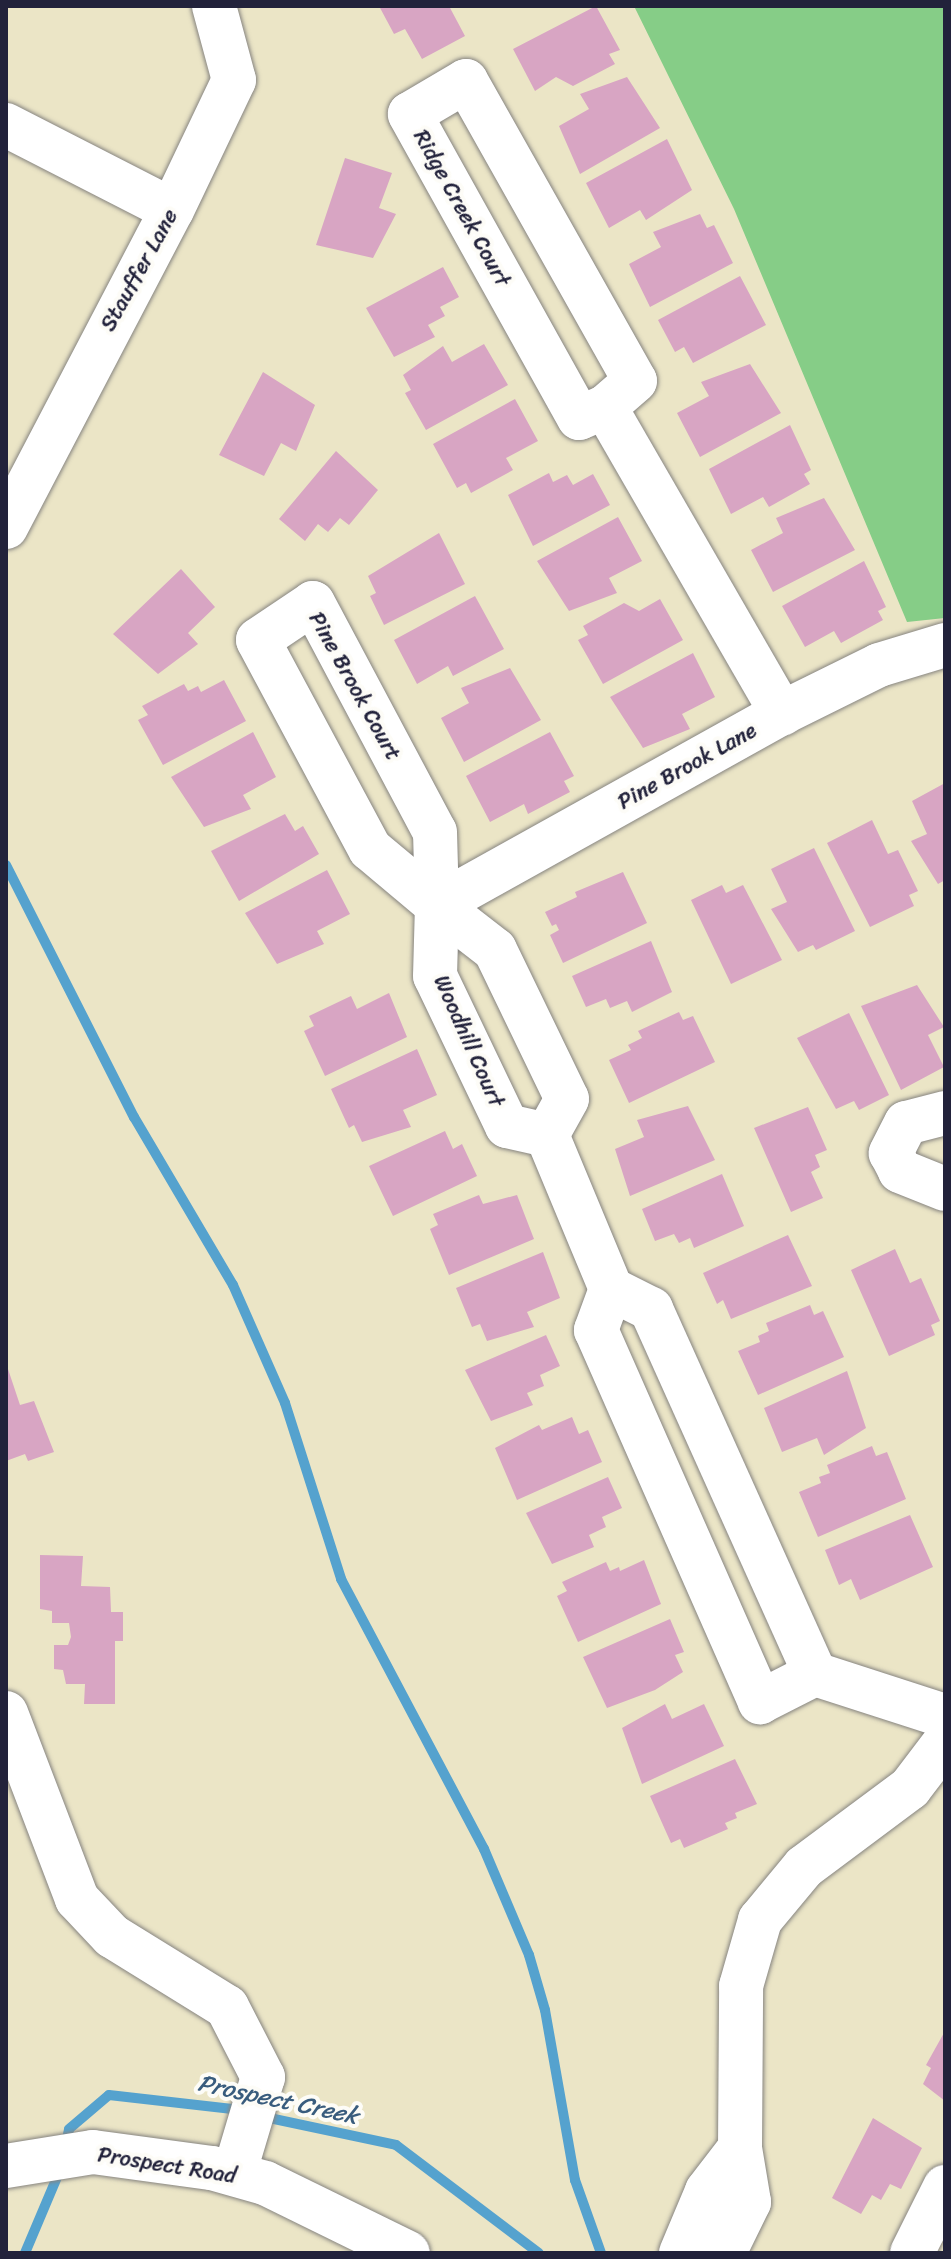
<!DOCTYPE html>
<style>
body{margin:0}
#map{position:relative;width:951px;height:2259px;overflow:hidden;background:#ebe5c6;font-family:Sriracha,sans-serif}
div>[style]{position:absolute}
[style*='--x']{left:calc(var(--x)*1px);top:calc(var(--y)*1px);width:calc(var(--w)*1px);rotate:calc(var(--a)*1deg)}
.green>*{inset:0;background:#86cd87}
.stream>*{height:10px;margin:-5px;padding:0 5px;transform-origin:5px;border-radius:5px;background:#55a2ce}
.building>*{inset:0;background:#d8a5c3}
.roads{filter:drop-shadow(0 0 2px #868480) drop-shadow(0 0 2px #868480)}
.minor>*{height:44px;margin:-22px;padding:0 22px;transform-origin:22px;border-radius:22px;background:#fff}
span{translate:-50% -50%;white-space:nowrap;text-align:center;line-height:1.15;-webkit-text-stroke:8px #fdfcf7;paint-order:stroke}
.street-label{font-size:22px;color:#22223b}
.water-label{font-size:24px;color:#395c7d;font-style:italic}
.frame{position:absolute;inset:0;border:8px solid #22223b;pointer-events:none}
</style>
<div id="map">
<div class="green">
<div style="clip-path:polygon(634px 6px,945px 6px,945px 618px,907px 622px,734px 209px)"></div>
</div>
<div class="stream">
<div style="--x:6;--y:865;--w:283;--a:63.1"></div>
<div style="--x:134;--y:1117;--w:195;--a:59.5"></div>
<div style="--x:233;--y:1285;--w:129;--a:66.2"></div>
<div style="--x:285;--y:1403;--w:185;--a:72.3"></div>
<div style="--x:341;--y:1579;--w:306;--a:62.1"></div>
<div style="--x:484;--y:1849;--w:115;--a:67"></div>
<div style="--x:529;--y:1955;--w:57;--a:73.8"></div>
<div style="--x:545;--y:2010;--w:173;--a:80"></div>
<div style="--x:575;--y:2180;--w:77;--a:70.4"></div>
<div style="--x:260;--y:2116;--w:139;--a:12"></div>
<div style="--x:396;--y:2145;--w:179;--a:37.1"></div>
<div style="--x:65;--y:2147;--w:18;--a:-77"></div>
<div style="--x:69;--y:2129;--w:52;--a:-40.4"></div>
<div style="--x:109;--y:2095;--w:133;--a:6.5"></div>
<div style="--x:25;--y:2253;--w:90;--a:-67.1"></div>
</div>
<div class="building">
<div style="clip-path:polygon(379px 6px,449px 6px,465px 36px,422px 59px,405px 29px,394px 34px)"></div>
<div style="clip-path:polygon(596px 6px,620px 50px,609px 54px,615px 64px,573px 86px,556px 77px,535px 91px,513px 49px)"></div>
<div style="clip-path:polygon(627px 77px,660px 128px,580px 174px,559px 126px,589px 109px,580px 94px)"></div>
<div style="clip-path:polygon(667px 139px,692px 190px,646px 220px,640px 210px,609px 228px,586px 183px)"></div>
<div style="clip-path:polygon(345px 158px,392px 173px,379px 208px,396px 214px,373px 258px,316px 245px)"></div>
<div style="clip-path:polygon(700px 214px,707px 228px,714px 225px,733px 263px,650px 307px,629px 264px,661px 247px,653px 232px)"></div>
<div style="clip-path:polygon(443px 267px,459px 297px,440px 307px,445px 316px,428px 325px,435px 337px,394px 357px,366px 308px)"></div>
<div style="clip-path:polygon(740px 276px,766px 325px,693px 363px,684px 347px,675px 352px,658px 320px)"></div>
<div style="clip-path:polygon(484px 344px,508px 385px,426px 430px,405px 393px,411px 390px,403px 375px,443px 346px,452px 362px)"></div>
<div style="clip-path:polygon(750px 364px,781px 413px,700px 457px,677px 413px,709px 396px,701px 382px)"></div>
<div style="clip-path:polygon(263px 372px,315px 405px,296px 451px,281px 443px,264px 476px,219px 455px)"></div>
<div style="clip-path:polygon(515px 399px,538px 441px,506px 458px,513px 470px,471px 493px,466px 483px,457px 488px,433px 444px)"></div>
<div style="clip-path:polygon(790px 425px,811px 470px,804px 474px,810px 484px,769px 507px,763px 497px,731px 514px,709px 469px)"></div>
<div style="clip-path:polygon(336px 451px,378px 490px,349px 525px,340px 518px,328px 532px,318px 524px,305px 541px,279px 519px)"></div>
<div style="clip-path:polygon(549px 473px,553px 482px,567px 475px,573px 485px,593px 474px,610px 505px,533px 546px,508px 495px)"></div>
<div style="clip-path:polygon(824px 498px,855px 550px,773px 592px,751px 550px,783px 533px,776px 518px)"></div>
<div style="clip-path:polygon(618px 517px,642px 561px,609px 578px,617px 593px,569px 611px,537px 561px)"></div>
<div style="clip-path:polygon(439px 533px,465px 584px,384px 625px,370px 596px,376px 593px,368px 576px)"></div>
<div style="clip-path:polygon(864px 561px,886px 607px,878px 611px,883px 620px,841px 643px,834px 631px,805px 647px,782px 606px)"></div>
<div style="clip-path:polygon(181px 569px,215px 607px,188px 633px,198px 644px,158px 674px,113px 634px)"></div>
<div style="clip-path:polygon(475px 596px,504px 649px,453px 676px,448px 666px,417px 684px,394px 640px)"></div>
<div style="clip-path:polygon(660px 599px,683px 640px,603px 684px,578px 640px,588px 635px,583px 626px,624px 603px,639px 611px)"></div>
<div style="clip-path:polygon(693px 653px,715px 697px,682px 714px,690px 729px,643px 748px,610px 697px)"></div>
<div style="clip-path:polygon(510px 668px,541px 720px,464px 762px,441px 718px,469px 703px,461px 688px)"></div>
<div style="clip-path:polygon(224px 680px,246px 721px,163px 765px,138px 720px,148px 715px,142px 706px,184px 684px,188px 691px,198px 686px,201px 692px)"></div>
<div style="clip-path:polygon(253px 732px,276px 777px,243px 795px,251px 809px,204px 827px,171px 777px)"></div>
<div style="clip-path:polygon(550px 732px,574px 776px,564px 781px,570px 792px,528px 814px,524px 804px,490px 822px,466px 776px)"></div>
<div style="clip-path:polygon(945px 783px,945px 880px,938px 884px,911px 841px,927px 834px,912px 801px)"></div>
<div style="clip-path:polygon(285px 814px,295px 831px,303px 826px,319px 854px,239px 901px,211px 851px)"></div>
<div style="clip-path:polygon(872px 820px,888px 854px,898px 850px,918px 891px,909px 895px,914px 906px,870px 927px,827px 843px)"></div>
<div style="clip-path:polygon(814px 848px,855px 931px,816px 950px,813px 945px,798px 952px,771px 909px,787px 902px,771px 869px)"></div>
<div style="clip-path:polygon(327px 870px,350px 914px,317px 931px,324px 944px,277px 964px,245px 913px)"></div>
<div style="clip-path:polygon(623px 872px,647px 923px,563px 963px,550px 935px,559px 930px,556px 924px,552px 926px,545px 912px,577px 897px,575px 892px)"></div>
<div style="clip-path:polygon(722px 885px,726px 893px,743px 885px,782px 960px,731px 984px,691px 900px)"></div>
<div style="clip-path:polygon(651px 941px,672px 992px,632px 1012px,627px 1001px,610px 1008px,606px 999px,586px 1007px,572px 976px)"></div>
<div style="clip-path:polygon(917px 985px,944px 1027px,928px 1035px,944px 1067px,901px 1090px,861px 1006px)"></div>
<div style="clip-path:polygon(389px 993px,407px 1037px,325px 1076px,304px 1031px,314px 1026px,309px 1016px,351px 996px,357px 1009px)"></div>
<div style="clip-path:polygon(679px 1012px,683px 1020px,693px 1016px,715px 1062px,629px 1103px,609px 1060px,631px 1050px,628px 1045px,642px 1038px,638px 1031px)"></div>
<div style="clip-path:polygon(849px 1013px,889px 1095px,859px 1110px,854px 1101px,836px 1109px,797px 1038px)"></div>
<div style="clip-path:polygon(417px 1049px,437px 1095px,403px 1110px,411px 1127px,362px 1142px,354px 1125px,349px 1128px,331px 1089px)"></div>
<div style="clip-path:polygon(688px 1106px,715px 1160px,630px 1196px,615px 1149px,644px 1137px,637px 1120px)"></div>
<div style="clip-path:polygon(808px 1107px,827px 1150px,815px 1155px,820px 1167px,811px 1172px,823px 1198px,791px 1212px,754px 1128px)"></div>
<div style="clip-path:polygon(445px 1131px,453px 1149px,462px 1144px,477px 1176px,393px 1216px,369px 1166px)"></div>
<div style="clip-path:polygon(722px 1174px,744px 1226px,694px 1248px,690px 1238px,679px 1243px,674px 1234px,655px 1241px,642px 1209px)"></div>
<div style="clip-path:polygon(479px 1195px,483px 1204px,517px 1195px,534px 1239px,449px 1275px,430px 1229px,438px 1225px,433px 1214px)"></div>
<div style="clip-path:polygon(788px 1235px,812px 1286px,731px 1319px,723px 1300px,717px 1304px,703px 1273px)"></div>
<div style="clip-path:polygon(895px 1249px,910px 1283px,921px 1278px,940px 1321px,931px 1325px,935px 1335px,889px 1356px,851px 1270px)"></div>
<div style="clip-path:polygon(543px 1252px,560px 1298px,527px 1312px,534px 1327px,487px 1341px,480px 1324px,472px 1327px,456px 1288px)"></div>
<div style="clip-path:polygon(810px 1305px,814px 1315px,823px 1311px,844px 1357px,758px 1395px,738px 1351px,760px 1342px,758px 1336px,769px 1331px,766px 1323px)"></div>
<div style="clip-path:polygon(546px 1335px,560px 1366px,540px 1375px,544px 1386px,527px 1393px,533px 1405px,491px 1421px,465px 1370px)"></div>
<div style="clip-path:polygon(6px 1363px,20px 1405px,34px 1401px,54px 1452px,28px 1461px,25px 1454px,6px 1461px)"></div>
<div style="clip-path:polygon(847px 1371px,866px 1428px,824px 1455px,817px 1438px,782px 1452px,764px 1408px)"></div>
<div style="clip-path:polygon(572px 1417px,579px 1434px,588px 1430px,602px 1462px,517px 1500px,495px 1448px,539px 1425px,542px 1430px)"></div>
<div style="clip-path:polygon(872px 1446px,876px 1456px,887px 1452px,906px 1499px,818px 1537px,799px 1492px,821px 1483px,819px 1477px,830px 1473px,827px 1465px)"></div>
<div style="clip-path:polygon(608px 1477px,622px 1508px,602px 1517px,606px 1527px,589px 1535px,594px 1547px,552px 1564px,526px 1513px)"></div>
<div style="clip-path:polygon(910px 1515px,933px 1567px,860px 1600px,851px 1579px,839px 1585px,825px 1550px)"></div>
<div style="clip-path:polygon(40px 1555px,83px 1556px,81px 1586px,110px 1587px,111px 1612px,123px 1612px,123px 1641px,115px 1641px,115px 1704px,84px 1704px,85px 1684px,66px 1684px,63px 1670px,54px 1669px,54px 1645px,68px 1645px,71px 1637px,69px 1623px,52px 1623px,52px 1611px,40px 1609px)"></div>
<div style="clip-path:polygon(644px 1560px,661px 1604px,578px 1642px,557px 1596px,567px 1591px,562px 1582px,606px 1562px,610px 1571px,619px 1567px,620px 1571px)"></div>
<div style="clip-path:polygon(670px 1619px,684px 1652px,675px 1655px,683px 1672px,655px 1690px,607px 1708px,583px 1657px)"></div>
<div style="clip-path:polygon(665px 1704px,672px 1719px,704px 1704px,724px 1746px,642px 1784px,622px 1728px)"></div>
<div style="clip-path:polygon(735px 1759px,757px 1804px,735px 1813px,737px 1818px,725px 1823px,728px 1829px,684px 1848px,680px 1839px,671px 1843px,650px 1796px)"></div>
<div style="clip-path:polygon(945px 2031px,945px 2101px,923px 2084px,931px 2068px,926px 2065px)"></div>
<div style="clip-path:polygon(873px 2118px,922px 2148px,901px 2189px,890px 2184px,881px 2200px,872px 2195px,861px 2214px,832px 2198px)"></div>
</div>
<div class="roads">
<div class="minor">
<div style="--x:466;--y:81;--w:344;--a:60.6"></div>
<div style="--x:635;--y:381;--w:40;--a:139"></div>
<div style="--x:605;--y:407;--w:28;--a:157"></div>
<div style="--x:579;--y:418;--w:348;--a:-119.1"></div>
<div style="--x:410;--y:114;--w:65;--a:-30.5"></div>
<div style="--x:6;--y:125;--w:186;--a:27.1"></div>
<div style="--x:605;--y:407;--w:354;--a:60"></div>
<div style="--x:6;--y:527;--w:358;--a:-62.4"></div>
<div style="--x:172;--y:210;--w:144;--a:-64.5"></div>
<div style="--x:234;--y:80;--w:77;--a:-105.1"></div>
<div style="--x:313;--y:603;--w:259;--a:62"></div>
<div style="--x:435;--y:832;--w:73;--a:88.4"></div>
<div style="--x:437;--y:905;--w:87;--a:-140.1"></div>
<div style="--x:370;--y:849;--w:237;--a:-118.2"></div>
<div style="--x:258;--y:640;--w:66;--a:-33.9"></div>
<div style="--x:437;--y:905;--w:395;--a:-29.1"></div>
<div style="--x:782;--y:713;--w:108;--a:-26.3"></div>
<div style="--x:879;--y:665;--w:69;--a:-16.9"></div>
<div style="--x:437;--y:905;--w:73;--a:37.8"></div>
<div style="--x:495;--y:950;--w:165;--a:64.2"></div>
<div style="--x:567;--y:1099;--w:41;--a:119.1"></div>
<div style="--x:547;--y:1135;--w:41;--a:-167.3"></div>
<div style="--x:507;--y:1126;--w:166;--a:-115.6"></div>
<div style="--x:435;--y:976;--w:71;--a:-88.4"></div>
<div style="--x:945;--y:1113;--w:40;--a:165.6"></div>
<div style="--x:906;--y:1123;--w:34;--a:117"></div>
<div style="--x:891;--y:1153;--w:20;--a:63"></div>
<div style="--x:900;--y:1171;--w:48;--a:21.8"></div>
<div style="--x:547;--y:1135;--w:167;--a:67.4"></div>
<div style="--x:611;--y:1289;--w:45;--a:26.6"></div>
<div style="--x:651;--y:1309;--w:400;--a:65.8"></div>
<div style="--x:815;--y:1674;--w:137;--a:17.9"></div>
<div style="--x:611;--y:1289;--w:44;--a:110.1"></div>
<div style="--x:596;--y:1330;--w:407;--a:66.2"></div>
<div style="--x:760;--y:1702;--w:62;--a:-27"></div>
<div style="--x:6;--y:1713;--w:199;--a:69.1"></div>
<div style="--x:77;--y:1899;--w:51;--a:46.6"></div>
<div style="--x:112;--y:1936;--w:135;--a:31.7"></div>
<div style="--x:227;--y:2007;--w:79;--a:62.8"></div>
<div style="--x:263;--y:2077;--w:101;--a:106.6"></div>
<div style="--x:6;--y:2166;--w:88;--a:-9.1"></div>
<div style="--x:93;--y:2152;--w:120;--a:7.7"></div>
<div style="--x:212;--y:2168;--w:55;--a:15.8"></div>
<div style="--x:265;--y:2183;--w:159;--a:26.1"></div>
<div style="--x:681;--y:2253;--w:67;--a:-67.2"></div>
<div style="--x:707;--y:2191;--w:54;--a:-52.5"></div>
<div style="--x:724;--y:2253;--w:57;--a:-63.9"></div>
<div style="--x:749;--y:2202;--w:55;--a:-99.5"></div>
<div style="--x:740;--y:2148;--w:162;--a:-89.6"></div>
<div style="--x:741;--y:1986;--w:69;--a:-73.9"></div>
<div style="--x:760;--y:1920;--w:69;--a:-50.3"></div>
<div style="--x:804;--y:1867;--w:132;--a:-36.7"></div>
<div style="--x:910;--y:1788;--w:58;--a:-52.7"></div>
<div style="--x:912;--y:2253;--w:74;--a:-63.4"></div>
</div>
</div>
<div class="street-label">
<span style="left:462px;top:208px;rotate:61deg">Ridge Creek Court</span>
<span style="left:139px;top:270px;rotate:-61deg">Stauffer Lane</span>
<span style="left:355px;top:686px;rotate:61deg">Pine Brook Court</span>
<span style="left:687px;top:766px;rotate:-29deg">Pine Brook Lane</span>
<span style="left:469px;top:1041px;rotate:66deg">Woodhill Court</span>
<span style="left:167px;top:2165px;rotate:9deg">Prospect Road</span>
</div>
<div class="water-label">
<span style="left:278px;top:2100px;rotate:12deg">Prospect Creek</span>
</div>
<div class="frame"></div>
</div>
